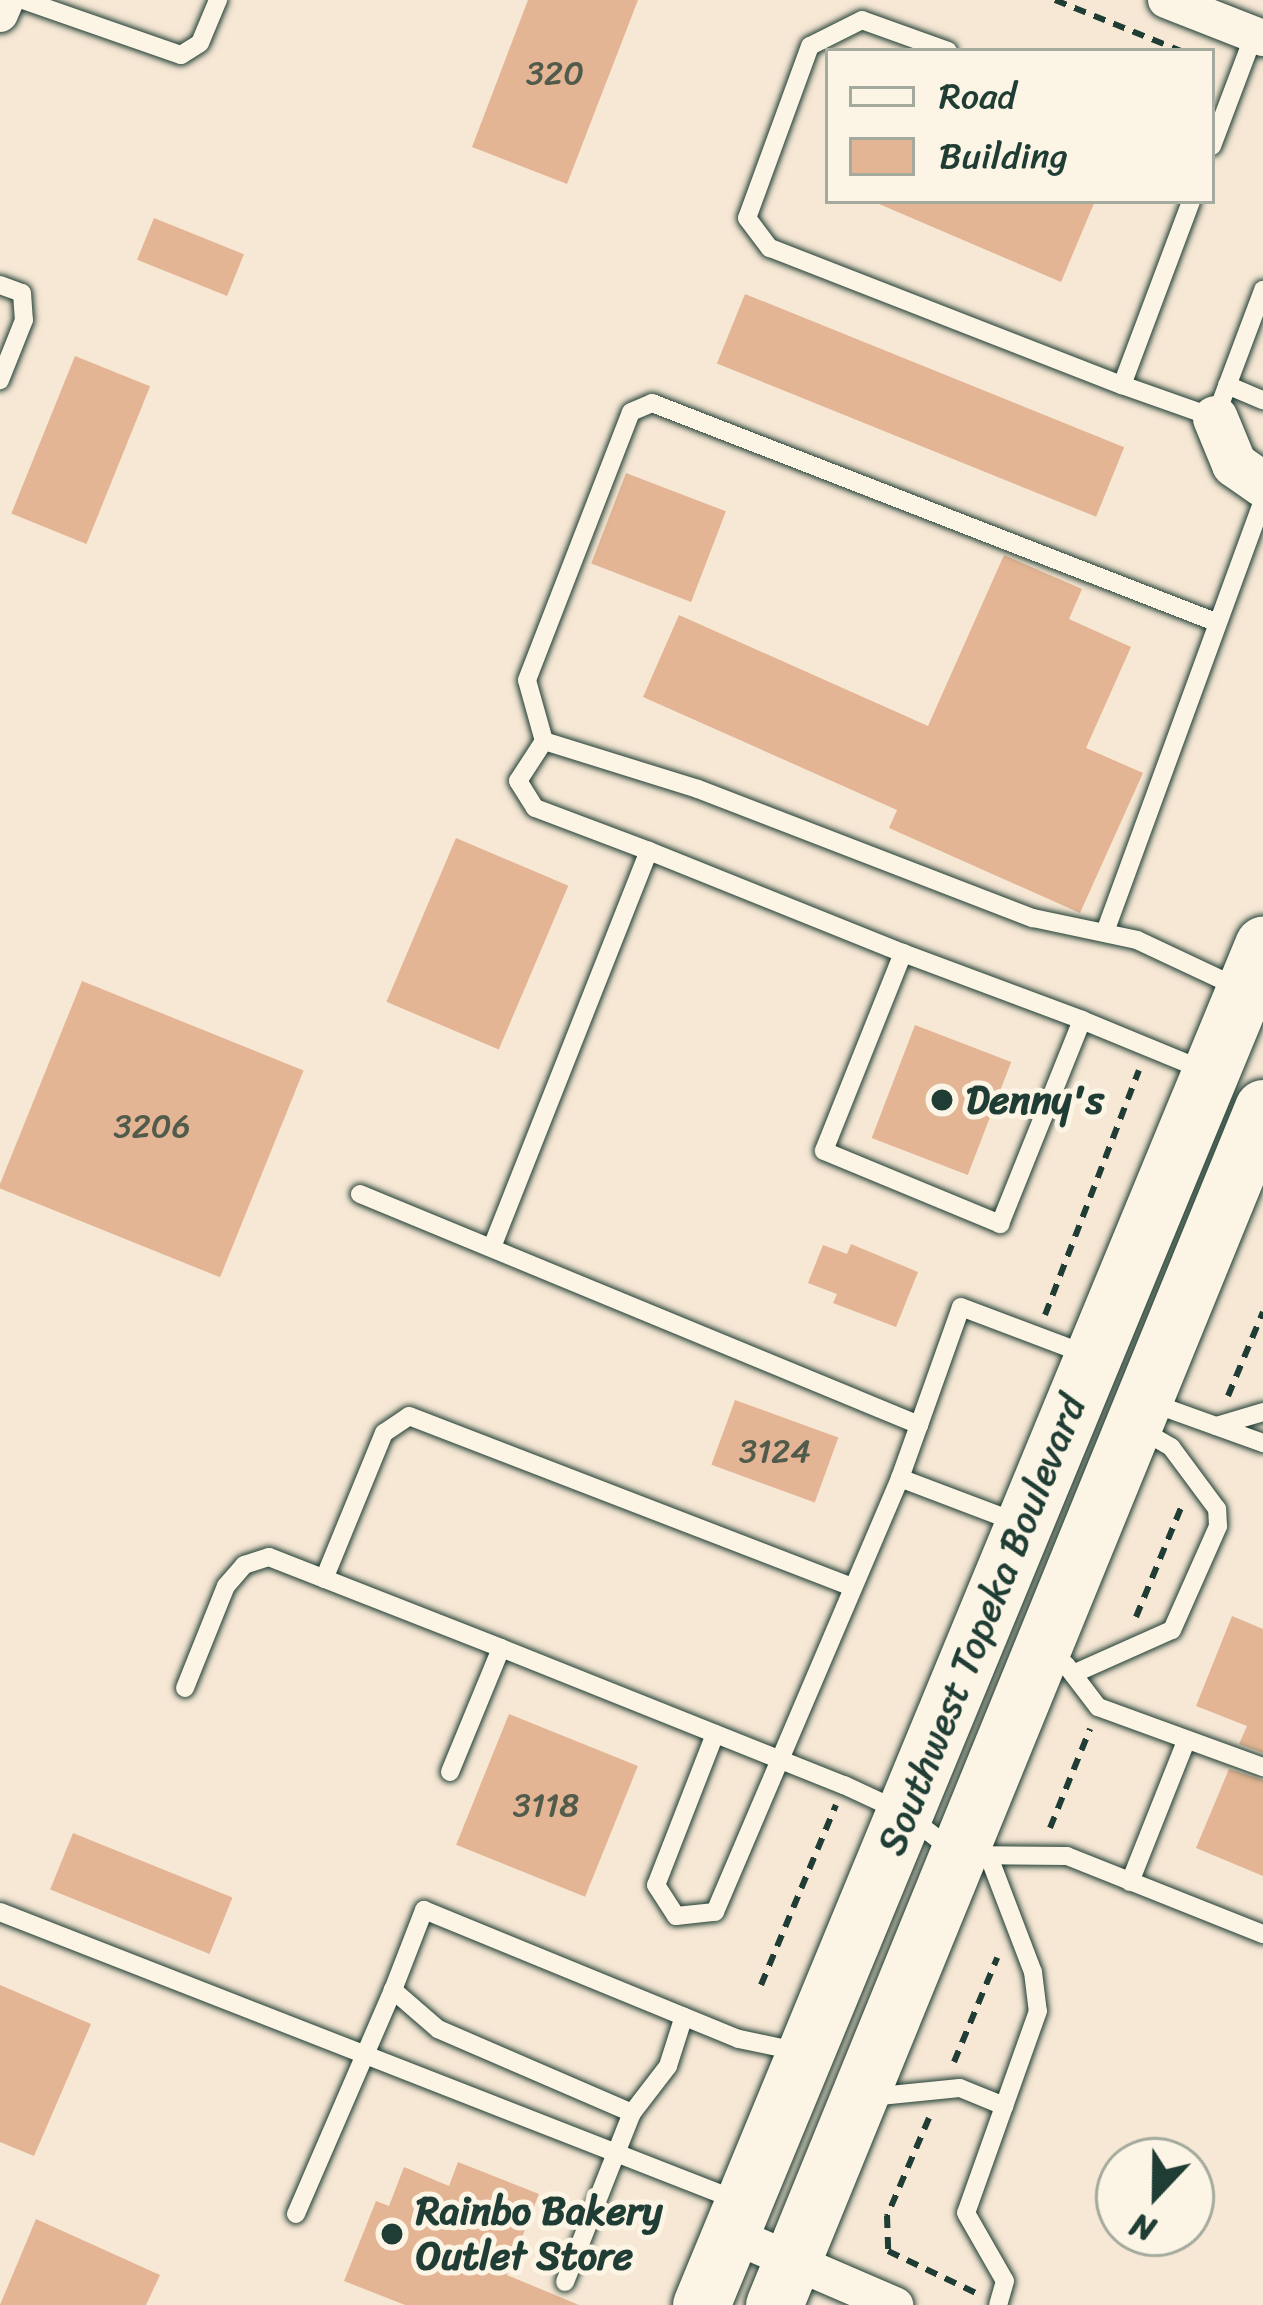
<!DOCTYPE html>
<style>
body{margin:0}
#map{position:relative;width:1263px;height:2305px;overflow:hidden;background:#f7e8d5;font-family:Sriracha,sans-serif}
div>[style]{position:absolute}
[style*='--x']{left:calc(var(--x)*1px);top:calc(var(--y)*1px);width:calc(var(--w)*1px);rotate:calc(var(--a)*1deg)}
.building>*{inset:0;background:#e3b594;transform-origin:0 0}
.path>*{height:6px;margin-top:-3px;transform-origin:0;background:repeating-linear-gradient(90deg,#1f3d34 0 12px,transparent 0 21px)}
.roads{filter:drop-shadow(0 0 3px #1f3d34) drop-shadow(0 0 3px #1f3d34)}
.service>*{height:18px;margin:-9px;padding:0 9px;transform-origin:9px;border-radius:9px;background:#fcf5e5}
.minor>*{height:36px;margin:-18px;padding:0 18px;transform-origin:18px;border-radius:18px;background:#fcf5e5}
.tertiary>*{height:45px;margin:-22.5px;padding:0 22.5px;transform-origin:22.5px;border-radius:22.5px;background:#fcf5e5}
.primary>*{height:57px;margin:-28.5px;padding:0 28.5px;transform-origin:28.5px;border-radius:28.5px;background:#fcf5e5}
.dots>*{width:33px;height:33px;translate:-50% -50%;box-sizing:border-box;border:6px solid #fcf5e5;border-radius:50%}
span{translate:-50% -50%;white-space:nowrap;text-align:center;line-height:1.15;-webkit-text-stroke:10px #fcf5e5;paint-order:stroke}
.number-label{font-size:33px;color:#505b4c}
.number-label span{-webkit-text-stroke-width:0}
.poi-label{font-size:39px;color:#1f3d34;font-weight:700}
.left{translate:0 -50%;text-align:left}
.street-label{font-size:39px;color:#1f3d34}
.legend{position:absolute;left:825px;top:48px;width:390px;height:156px;box-sizing:border-box;background:#fcf5e5;border:3px solid #a4ab9e;margin:0;padding:15px 21px;list-style:none;font-size:36px;color:#1f3d34}
.legend li{display:flex;align-items:center;gap:24px;height:60px}
.legend b{width:60px;border:3px solid #a4ab9e}
.north{position:absolute;left:1095px;top:2137px;width:120px;height:120px;box-sizing:border-box;background:#fcf5e5;border:3px solid #a4ab9e;border-radius:50%;rotate:202deg;font-size:33px;font-weight:700;line-height:48px;text-align:center;color:#1f3d34}
.north::after{content:'';display:block;margin:auto;width:42px;height:54px;background:#1f3d34;clip-path:polygon(50% 0,100% 100%,50% 72%,0 100%)}
</style>
<div id="map">
<div class="building">
<div style="clip-path:polygon(528px 0,638px 0,567px 184px,472px 147px)"></div>
<div style="clip-path:polygon(872px 201px,1095px 201px,1061px 282px)"></div>
<div style="left:154px;top:218px;width:97px;height:45px;rotate:22deg"></div>
<div style="left:745px;top:294px;width:409px;height:75px;rotate:22deg"></div>
<div style="left:75px;top:356px;width:81px;height:170px;rotate:22deg"></div>
<div style="left:626px;top:473px;width:107px;height:97px;rotate:21deg"></div>
<div style="clip-path:polygon(1004px 555px,1082px 589px,1069px 619px,1131px 647px,1086px 748px,1143px 773px,1080px 913px,889px 828px,897px 810px,643px 697px,679px 615px,928px 726px)"></div>
<div style="left:456px;top:838px;width:122px;height:178px;rotate:23deg"></div>
<div style="left:82px;top:981px;width:239px;height:223px;rotate:22deg"></div>
<div style="left:915px;top:1025px;width:103px;height:121px;rotate:21deg"></div>
<div style="clip-path:polygon(851px 1244px,918px 1272px,896px 1327px,833px 1303px,837px 1294px,808px 1283px,823px 1245px,847px 1254px)"></div>
<div style="left:735px;top:1400px;width:110px;height:69px;rotate:20deg"></div>
<div style="clip-path:polygon(1232px 1616px,1263px 1629px,1263px 1753px,1239px 1744px,1247px 1726px,1196px 1706px)"></div>
<div style="left:509px;top:1714px;width:139px;height:141px;rotate:22deg"></div>
<div style="clip-path:polygon(1229px 1769px,1263px 1780px,1263px 1876px,1196px 1848px)"></div>
<div style="left:73px;top:1833px;width:172px;height:61px;rotate:22deg"></div>
<div style="clip-path:polygon(0 1985px,91px 2024px,34px 2156px,0 2142px)"></div>
<div style="clip-path:polygon(458px 2162px,539px 2194px,507px 2275px,579px 2305px,405px 2305px,344px 2281px,376px 2201px,389px 2206px,404px 2167px,449px 2186px)"></div>
<div style="clip-path:polygon(36px 2219px,160px 2275px,146px 2305px,0 2305px)"></div>
</div>
<div class="path">
<div style="--x:1055;--y:0;--w:136;--a:22"></div>
<div style="--x:1045;--y:1315;--w:262;--a:-69"></div>
<div style="--x:1228;--y:1396;--w:91;--a:-67.4"></div>
<div style="--x:1136;--y:1617;--w:118;--a:-67.6"></div>
<div style="--x:1050;--y:1828;--w:107;--a:-68"></div>
<div style="--x:761;--y:1985;--w:195;--a:-67.4"></div>
<div style="--x:954;--y:2062;--w:113;--a:-67.5"></div>
<div style="--x:929;--y:2118;--w:107;--a:113.2"></div>
<div style="--x:887;--y:2216;--w:35;--a:88"></div>
<div style="--x:888;--y:2251;--w:98;--a:25.5"></div>
</div>
<div class="roads">
<div class="service">
<div style="--x:23;--y:0;--w:167;--a:19.2"></div>
<div style="--x:181;--y:55;--w:22;--a:-32"></div>
<div style="--x:200;--y:43;--w:47;--a:-67.3"></div>
<div style="--x:948;--y:51;--w:91;--a:-160.2"></div>
<div style="--x:862;--y:20;--w:58;--a:153.4"></div>
<div style="--x:810;--y:46;--w:183;--a:110.1"></div>
<div style="--x:747;--y:218;--w:38;--a:53"></div>
<div style="--x:770;--y:248;--w:378;--a:21.3"></div>
<div style="--x:1122;--y:385;--w:197;--a:-69.4"></div>
<div style="--x:1212;--y:146;--w:119;--a:-69.3"></div>
<div style="--x:0;--y:285;--w:23;--a:20"></div>
<div style="--x:22;--y:293;--w:27;--a:86"></div>
<div style="--x:24;--y:320;--w:65;--a:111.8"></div>
<div style="--x:1122;--y:385;--w:99;--a:19.5"></div>
<div style="--x:1215;--y:418;--w:137;--a:-69.4"></div>
<div style="--x:1227;--y:385;--w:39;--a:23"></div>
<div style="--x:544;--y:741;--w:63;--a:-105.6"></div>
<div style="--x:527;--y:680;--w:287;--a:-68.8"></div>
<div style="--x:631;--y:412;--w:23;--a:-23"></div>
<div style="--x:652;--y:403;--w:607;--a:21.24"></div>
<div style="--x:649;--y:851;--w:122;--a:-159.3"></div>
<div style="--x:535;--y:808;--w:32;--a:-122"></div>
<div style="--x:518;--y:781;--w:48;--a:-57"></div>
<div style="--x:544;--y:741;--w:161;--a:17.3"></div>
<div style="--x:698;--y:789;--w:359;--a:21.1"></div>
<div style="--x:1033;--y:918;--w:106;--a:11.9"></div>
<div style="--x:1137;--y:940;--w:115;--a:25.2"></div>
<div style="--x:1105;--y:932;--w:460;--a:-69.9"></div>
<div style="--x:903;--y:953;--w:191;--a:20.5"></div>
<div style="--x:360;--y:1194;--w:605;--a:22.45"></div>
<div style="--x:919;--y:1425;--w:125;--a:-70.4"></div>
<div style="--x:961;--y:1307;--w:136;--a:20.7"></div>
<div style="--x:492;--y:1247;--w:426;--a:-68.4"></div>
<div style="--x:649;--y:851;--w:274;--a:21.9"></div>
<div style="--x:903;--y:953;--w:213;--a:111.8"></div>
<div style="--x:824;--y:1151;--w:191;--a:22.5"></div>
<div style="--x:1000;--y:1224;--w:220;--a:-68.1"></div>
<div style="--x:1082;--y:1020;--w:134;--a:22.4"></div>
<div style="--x:1152;--y:1403;--w:118;--a:19.8"></div>
<div style="--x:1216;--y:1426;--w:49;--a:-16.6"></div>
<div style="--x:900;--y:1478;--w:56;--a:-70.3"></div>
<div style="--x:324;--y:1579;--w:158;--a:-67.7"></div>
<div style="--x:384;--y:1433;--w:30;--a:-34"></div>
<div style="--x:409;--y:1416;--w:476;--a:21.1"></div>
<div style="--x:1066;--y:1665;--w:53;--a:52.7"></div>
<div style="--x:1098;--y:1707;--w:176;--a:20"></div>
<div style="--x:1073;--y:1674;--w:108;--a:-24"></div>
<div style="--x:1172;--y:1630;--w:114;--a:-66.1"></div>
<div style="--x:1218;--y:1526;--w:17;--a:-93"></div>
<div style="--x:1217;--y:1509;--w:77;--a:-126.6"></div>
<div style="--x:1171;--y:1447;--w:38;--a:-150"></div>
<div style="--x:185;--y:1688;--w:110;--a:-68.1"></div>
<div style="--x:226;--y:1586;--w:28;--a:-49"></div>
<div style="--x:244;--y:1565;--w:26;--a:-18"></div>
<div style="--x:269;--y:1557;--w:249;--a:21.4"></div>
<div style="--x:715;--y:1734;--w:162;--a:111.3"></div>
<div style="--x:656;--y:1885;--w:37;--a:57"></div>
<div style="--x:676;--y:1916;--w:39;--a:-6"></div>
<div style="--x:715;--y:1912;--w:472;--a:-66.9"></div>
<div style="--x:900;--y:1478;--w:124;--a:20.8"></div>
<div style="--x:450;--y:1772;--w:134;--a:-67.6"></div>
<div style="--x:501;--y:1648;--w:369;--a:21.8"></div>
<div style="--x:844;--y:1785;--w:66;--a:25"></div>
<div style="--x:904;--y:1813;--w:69;--a:37.4"></div>
<div style="--x:959;--y:1855;--w:108;--a:0.5"></div>
<div style="--x:1067;--y:1856;--w:211;--a:21.7"></div>
<div style="--x:989;--y:1857;--w:123;--a:69.1"></div>
<div style="--x:1033;--y:1972;--w:39;--a:83"></div>
<div style="--x:1038;--y:2011;--w:214;--a:109.6"></div>
<div style="--x:966;--y:2213;--w:78;--a:60.2"></div>
<div style="--x:1005;--y:2281;--w:25;--a:106"></div>
<div style="--x:1130;--y:1882;--w:149;--a:-68.3"></div>
<div style="--x:0;--y:1912;--w:793;--a:21.36"></div>
<div style="--x:870;--y:2097;--w:90;--a:-5.7"></div>
<div style="--x:960;--y:2088;--w:48;--a:22.2"></div>
<div style="--x:632;--y:2113;--w:59;--a:-52.5"></div>
<div style="--x:668;--y:2066;--w:52;--a:-72.3"></div>
<div style="--x:296;--y:2214;--w:244;--a:-66.6"></div>
<div style="--x:565;--y:2282;--w:182;--a:-68.4"></div>
<div style="--x:632;--y:2113;--w:211;--a:-156.6"></div>
<div style="--x:438;--y:2029;--w:60;--a:-139.1"></div>
<div style="--x:393;--y:1990;--w:86;--a:-68.8"></div>
<div style="--x:424;--y:1910;--w:340;--a:22.3"></div>
<div style="--x:739;--y:2039;--w:63;--a:11.8"></div>
</div>
<div class="minor">
<div style="--x:1166;--y:0;--w:104;--a:21.4"></div>
<div style="--x:0;--y:14;--w:15;--a:-67"></div>
<div style="--x:730;--y:2234;--w:180;--a:23.3"></div>
</div>
<div class="tertiary">
<div style="--x:1215;--y:418;--w:50;--a:67.6"></div>
<div style="--x:1234;--y:464;--w:35;--a:35"></div>
</div>
<div class="primary">
<div style="--x:701;--y:2305;--w:1472;--a:-67.55"></div>
<div style="--x:774;--y:2305;--w:1293;--a:-67.78"></div>
</div>
</div>
<div class="dots">
<div style="left:942px;top:1100px;background:#1f3d34"></div>
<div style="left:392px;top:2234px;background:#1f3d34"></div>
</div>
<div class="number-label">
<span style="left:555px;top:74px">320</span>
<span style="left:152px;top:1127px">3206</span>
<span style="left:775px;top:1452px">3124</span>
<span style="left:546px;top:1806px">3118</span>
</div>
<div class="poi-label">
<span class="left" style="left:966px;top:1100px">Denny's</span>
<span class="left" style="left:416px;top:2234px">Rainbo Bakery<br>Outlet Store</span>
</div>
<div class="street-label">
<span style="left:982px;top:1625px;rotate:-68deg">Southwest Topeka Boulevard</span>
</div>
<ul class="legend">
<li><b style="height:15px;background:#fcf5e5"></b>Road</li>
<li><b style="height:33px;background:#e3b594"></b>Building</li>
</ul>
<div class="north">N</div>
</div>
